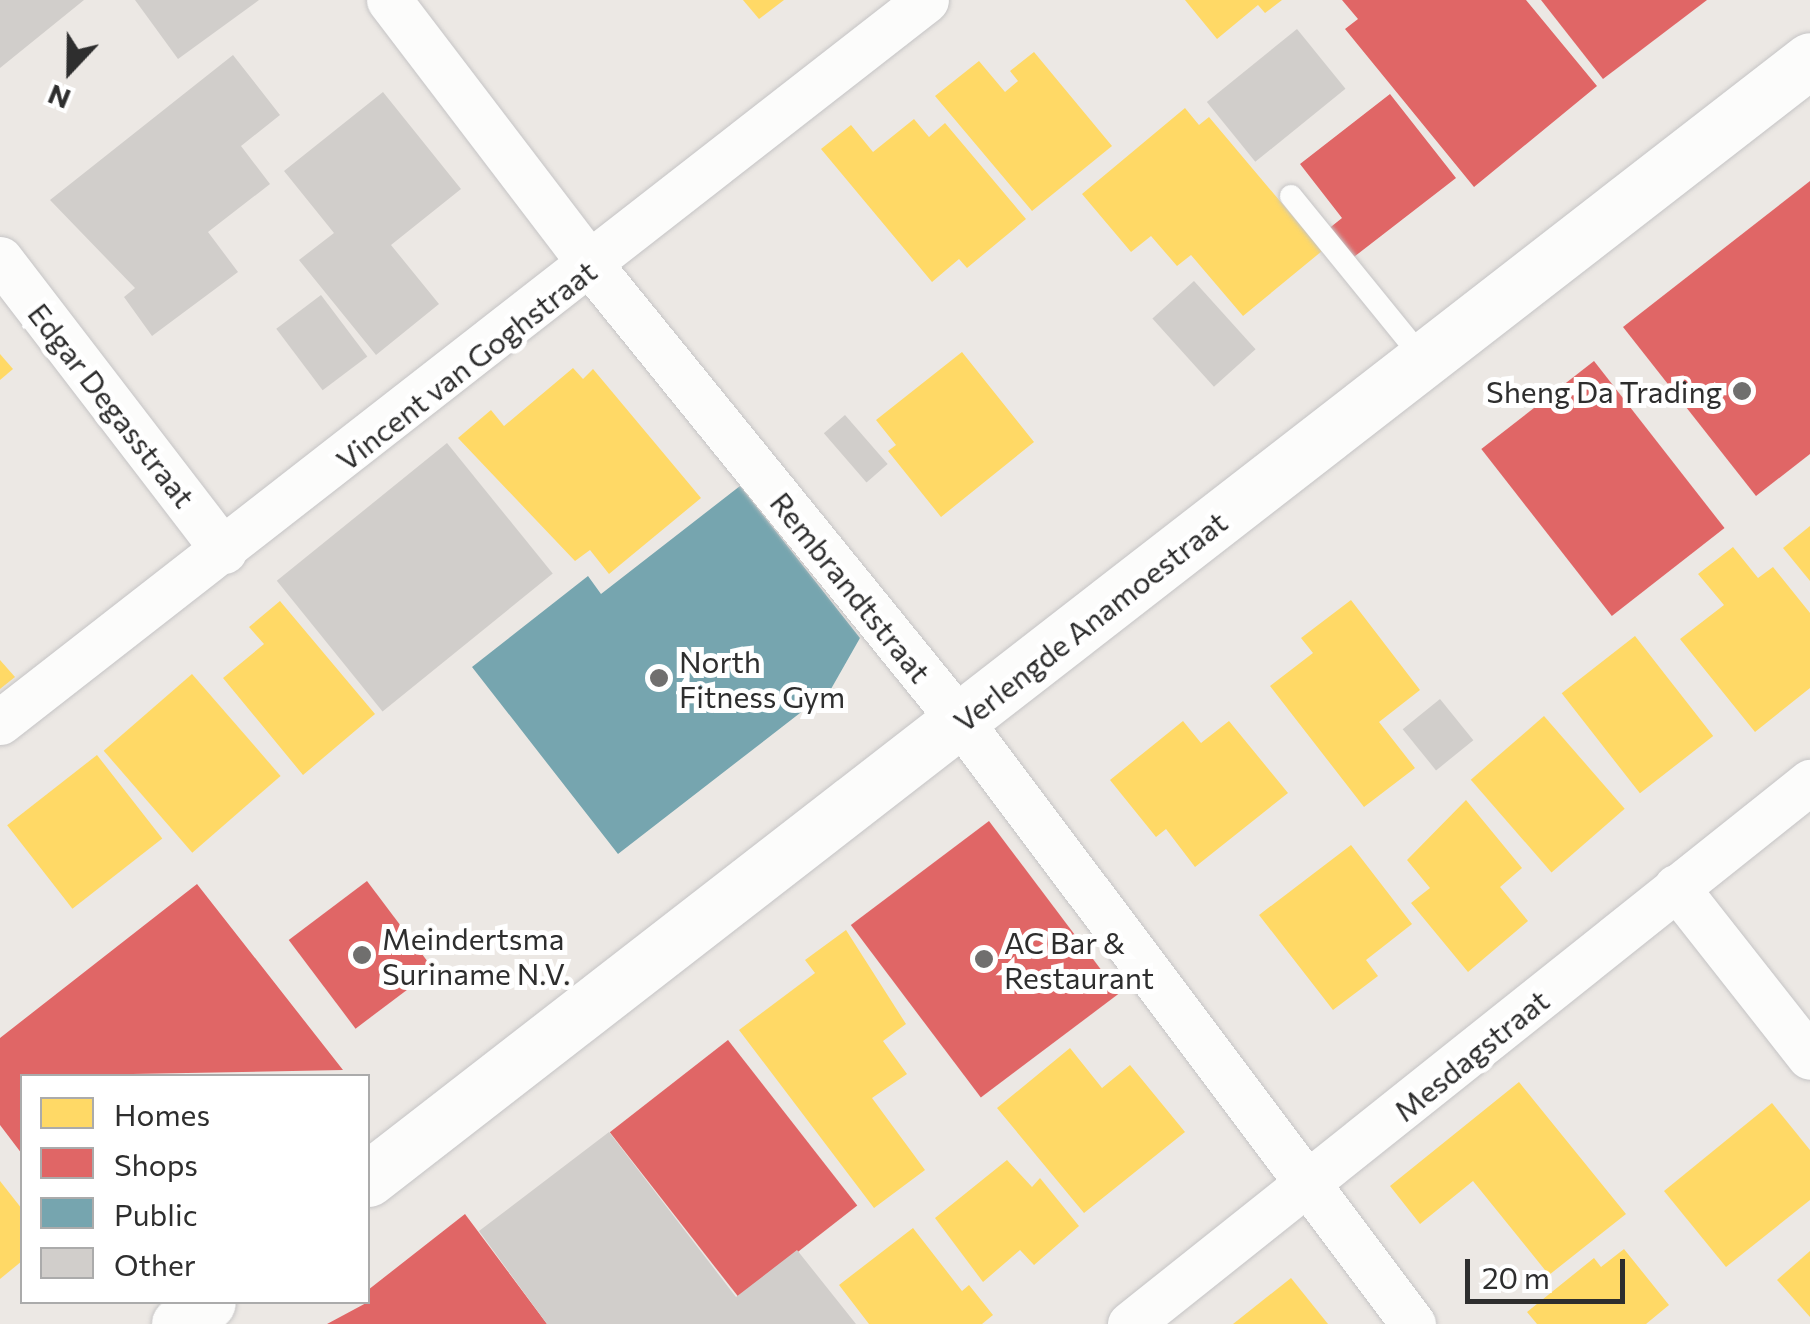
<!DOCTYPE html>
<style>
body{margin:0}
#map{position:relative;width:1810px;height:1324px;overflow:hidden;background:#ece8e4;font-family:Commissioner,sans-serif}
div>[style]{position:absolute}
[style*='--x']{left:calc(var(--x)*1px);top:calc(var(--y)*1px);width:calc(var(--w)*1px);rotate:calc(var(--a)*1deg)}
.homes>*{inset:0;background:#ffd966;transform-origin:0 0}
.shops>*{inset:0;background:#e06666;transform-origin:0 0}
.public>*{inset:0;background:#76a5af}
.building>*{inset:0;background:#d1cecb;transform-origin:0 0}
.roads{filter:drop-shadow(0 0 2px #c5c4c5) drop-shadow(0 0 2px #c5c4c5)}
.lane>*{height:22px;margin:-11px;padding:0 11px;transform-origin:11px;border-radius:11px;background:#fcfcfb}
.street>*{height:45px;margin:-22.5px;padding:0 22.5px;transform-origin:22.5px;border-radius:22.5px;background:#fcfcfb}
.secondary>*{height:55px;margin:-27.5px;padding:0 27.5px;transform-origin:27.5px;border-radius:27.5px;background:#fcfcfb}
.dots>*{width:28px;height:28px;translate:-50% -50%;box-sizing:border-box;border:5px solid #fff;border-radius:50%}
span{translate:-50% -50%;white-space:nowrap;text-align:center;line-height:1.15;-webkit-text-stroke:10px #fff;paint-order:stroke}
.street-label{font-size:30px;color:#2e2e2e}
.poi-label{font-size:30px;color:#2e2e2e}
.right{translate:-100% -50%;text-align:right}
.left{translate:0 -50%;text-align:left}
.legend{position:absolute;left:20px;top:1074px;width:350px;height:230px;box-sizing:border-box;background:#fff;border:2px solid #ababab;margin:0;padding:12px 18px;list-style:none;font-size:30px;color:#2e2e2e}
.legend li{display:flex;align-items:center;gap:20px;height:50px}
.legend b{width:50px;border:2px solid #ababab}
.north{position:absolute;left:20px;top:20px;width:100px;height:100px;-webkit-text-stroke:8px #fff;paint-order:stroke;rotate:202deg;font-size:28px;font-weight:700;line-height:40px;text-align:center;color:#2e2e2e}
.north::after{content:'';display:block;margin:auto;width:35px;height:45px;background:#2e2e2e;clip-path:polygon(50% 0,100% 100%,50% 72%,0 100%)}
.scale{position:absolute;left:1465px;top:1259px;width:160px;height:45px;box-sizing:border-box;border:5px solid #2e2e2e;border-top:0;padding-left:12px;font-size:30px;line-height:35px;white-space:nowrap;color:#2e2e2e;-webkit-text-stroke:8px #fff;paint-order:stroke}
</style>
<div id="map">
<div class="homes">
<div style="clip-path:polygon(743px 0,784px 0,759px 19px)"></div>
<div style="clip-path:polygon(1185px 0,1282px 0,1265px 13px,1258px 5px,1217px 39px)"></div>
<div style="clip-path:polygon(1034px 52px,1112px 146px,1032px 211px,935px 96px,979px 61px,1005px 92px,1018px 81px,1010px 71px)"></div>
<div style="clip-path:polygon(1185px 108px,1199px 125px,1209px 117px,1322px 251px,1243px 316px,1191px 255px,1177px 266px,1151px 236px,1131px 252px,1082px 194px)"></div>
<div style="clip-path:polygon(914px 119px,929px 137px,945px 123px,1026px 219px,967px 268px,959px 259px,932px 282px,821px 149px,851px 125px,873px 152px)"></div>
<div style="clip-path:polygon(962px 352px,1034px 442px,941px 517px,888px 451px,896px 445px,876px 420px)"></div>
<div style="clip-path:polygon(0 354px,13px 369px,0 380px)"></div>
<div style="clip-path:polygon(573px 368px,583px 379px,593px 369px,701px 498px,609px 574px,590px 550px,575px 561px,458px 438px,491px 410px,504px 426px)"></div>
<div style="clip-path:polygon(1810px 526px,1810px 581px,1783px 548px)"></div>
<div style="clip-path:polygon(1733px 547px,1758px 578px,1773px 567px,1810px 613px,1810px 688px,1755px 732px,1680px 639px,1724px 605px,1698px 574px)"></div>
<div style="clip-path:polygon(1351px 600px,1420px 690px,1379px 722px,1415px 768px,1364px 807px,1270px 686px,1313px 653px,1301px 638px)"></div>
<div style="clip-path:polygon(280px 601px,375px 714px,303px 775px,223px 678px,264px 644px,249px 627px)"></div>
<div style="left:1635px;top:636px;width:127px;height:93px;rotate:52deg"></div>
<div style="clip-path:polygon(0 660px,15px 677px,0 689px)"></div>
<div style="left:192px;top:674px;width:135px;height:117px;rotate:49deg"></div>
<div style="left:1544px;top:716px;width:123px;height:97px;rotate:49deg"></div>
<div style="clip-path:polygon(1183px 721px,1201px 743px,1229px 721px,1288px 793px,1195px 867px,1166px 829px,1156px 837px,1110px 780px)"></div>
<div style="left:97px;top:755px;width:106px;height:114px;rotate:52deg"></div>
<div style="clip-path:polygon(1466px 800px,1522px 868px,1500px 887px,1528px 921px,1468px 972px,1411px 903px,1430px 888px,1407px 860px)"></div>
<div style="clip-path:polygon(1351px 845px,1412px 924px,1366px 960px,1378px 976px,1333px 1010px,1259px 915px)"></div>
<div style="clip-path:polygon(846px 930px,906px 1024px,883px 1041px,907px 1074px,872px 1098px,925px 1170px,874px 1208px,739px 1030px,815px 973px,805px 960px)"></div>
<div style="clip-path:polygon(1070px 1048px,1102px 1088px,1130px 1065px,1185px 1132px,1084px 1213px,997px 1108px)"></div>
<div style="clip-path:polygon(1519px 1082px,1626px 1214px,1549px 1275px,1473px 1181px,1420px 1224px,1390px 1186px)"></div>
<div style="clip-path:polygon(1772px 1103px,1810px 1150px,1810px 1200px,1726px 1267px,1664px 1191px)"></div>
<div style="clip-path:polygon(1007px 1160px,1032px 1187px,1040px 1178px,1079px 1226px,1034px 1265px,1020px 1250px,983px 1282px,935px 1218px)"></div>
<div style="clip-path:polygon(0 1181px,22px 1209px,22px 1261px,0 1279px)"></div>
<div style="clip-path:polygon(913px 1228px,962px 1291px,969px 1285px,993px 1315px,982px 1324px,869px 1324px,839px 1285px)"></div>
<div style="clip-path:polygon(1624px 1249px,1669px 1305px,1646px 1324px,1537px 1324px,1527px 1312px,1594px 1258px,1601px 1267px)"></div>
<div style="clip-path:polygon(1810px 1251px,1810px 1317px,1777px 1280px)"></div>
<div style="clip-path:polygon(1291px 1278px,1328px 1324px,1233px 1324px)"></div>
</div>
<div class="shops">
<div style="clip-path:polygon(1342px 0,1526px 0,1597px 86px,1474px 187px,1345px 29px,1358px 19px)"></div>
<div style="clip-path:polygon(1541px 0,1707px 0,1603px 79px)"></div>
<div style="clip-path:polygon(1390px 94px,1456px 178px,1350px 260px,1327px 230px,1342px 218px,1300px 164px)"></div>
<div style="clip-path:polygon(1810px 181px,1810px 454px,1756px 496px,1623px 327px)"></div>
<div style="left:1594px;top:361px;width:212px;height:143px;rotate:52deg"></div>
<div style="left:989px;top:821px;width:216px;height:173px;rotate:53deg"></div>
<div style="left:367px;top:881px;width:111px;height:98px;rotate:53deg"></div>
<div style="clip-path:polygon(197px 884px,343px 1070px,22px 1076px,22px 1154px,0 1125px,0 1038px)"></div>
<div style="left:728px;top:1040px;width:210px;height:150px;rotate:52deg"></div>
<div style="clip-path:polygon(465px 1214px,547px 1324px,327px 1324px,368px 1302px,368px 1290px)"></div>
</div>
<div class="public">
<div style="clip-path:polygon(740px 486px,860px 638px,831px 689px,618px 854px,472px 667px,588px 576px,601px 594px)"></div>
</div>
<div class="building">
<div style="clip-path:polygon(0 0,84px 0,0 68px)"></div>
<div style="clip-path:polygon(135px 0,259px 0,178px 59px)"></div>
<div style="left:1297px;top:29px;width:77px;height:116px;rotate:51deg"></div>
<div style="clip-path:polygon(233px 55px,280px 115px,241px 146px,270px 184px,208px 232px,238px 272px,152px 336px,124px 297px,135px 288px,50px 200px)"></div>
<div style="clip-path:polygon(383px 92px,461px 189px,391px 245px,439px 304px,376px 355px,299px 260px,334px 233px,284px 171px)"></div>
<div style="left:1194px;top:281px;width:92px;height:56px;rotate:48deg"></div>
<div style="left:321px;top:295px;width:77px;height:56px;rotate:53deg"></div>
<div style="left:845px;top:415px;width:65px;height:28px;rotate:49deg"></div>
<div style="left:447px;top:443px;width:168px;height:219px;rotate:51deg"></div>
<div style="left:1440px;top:699px;width:53px;height:48px;rotate:51deg"></div>
<div style="clip-path:polygon(609px 1132px,736px 1297px,797px 1250px,856px 1324px,547px 1324px,479px 1231px)"></div>
</div>
<div class="roads">
<div class="lane">
<div style="--x:1291;--y:196;--w:213;--a:50.9"></div>
</div>
<div class="street">
<div style="--x:389;--y:0;--w:337;--a:52.7"></div>
<div style="--x:593;--y:268;--w:584;--a:50.97"></div>
<div style="--x:961;--y:722;--w:753;--a:53.1"></div>
<div style="--x:0;--y:259;--w:368;--a:52.5"></div>
<div style="--x:0;--y:722;--w:1174;--a:-37.94"></div>
<div style="--x:1676;--y:887;--w:216;--a:51.8"></div>
<div style="--x:1130;--y:1324;--w:870;--a:-38.56"></div>
</div>
<div class="secondary">
<div style="--x:368;--y:1179;--w:1825;--a:-37.81"></div>
<div style="--x:179;--y:1324;--w:36;--a:-37"></div>
</div>
</div>
<div class="dots">
<div style="left:1742px;top:391px;background:#706f6e"></div>
<div style="left:659px;top:678px;background:#706f6e"></div>
<div style="left:362px;top:955px;background:#706f6e"></div>
<div style="left:984px;top:959px;background:#706f6e"></div>
</div>
<div class="street-label">
<span style="left:466px;top:365px;rotate:-38deg">Vincent van Goghstraat</span>
<span style="left:112px;top:405px;rotate:52deg">Edgar Degasstraat</span>
<span style="left:851px;top:587px;rotate:51deg">Rembrandtstraat</span>
<span style="left:1090px;top:621px;rotate:-38deg">Verlengde Anamoestraat</span>
<span style="left:1471px;top:1055px;rotate:-39deg">Mesdagstraat</span>
</div>
<div class="poi-label">
<span class="right" style="left:1722px;top:391px">Sheng Da Trading</span>
<span class="left" style="left:679px;top:678px">North<br>Fitness Gym</span>
<span class="left" style="left:382px;top:955px">Meindertsma<br>Suriname N.V.</span>
<span class="left" style="left:1004px;top:959px">AC Bar &amp;<br>Restaurant</span>
</div>
<ul class="legend">
<li><b style="height:28px;background:#ffd966"></b>Homes</li>
<li><b style="height:28px;background:#e06666"></b>Shops</li>
<li><b style="height:28px;background:#76a5af"></b>Public</li>
<li><b style="height:28px;background:#d1cecb"></b>Other</li>
</ul>
<div class="north">N</div>
<div class="scale">20 m</div>
</div>
